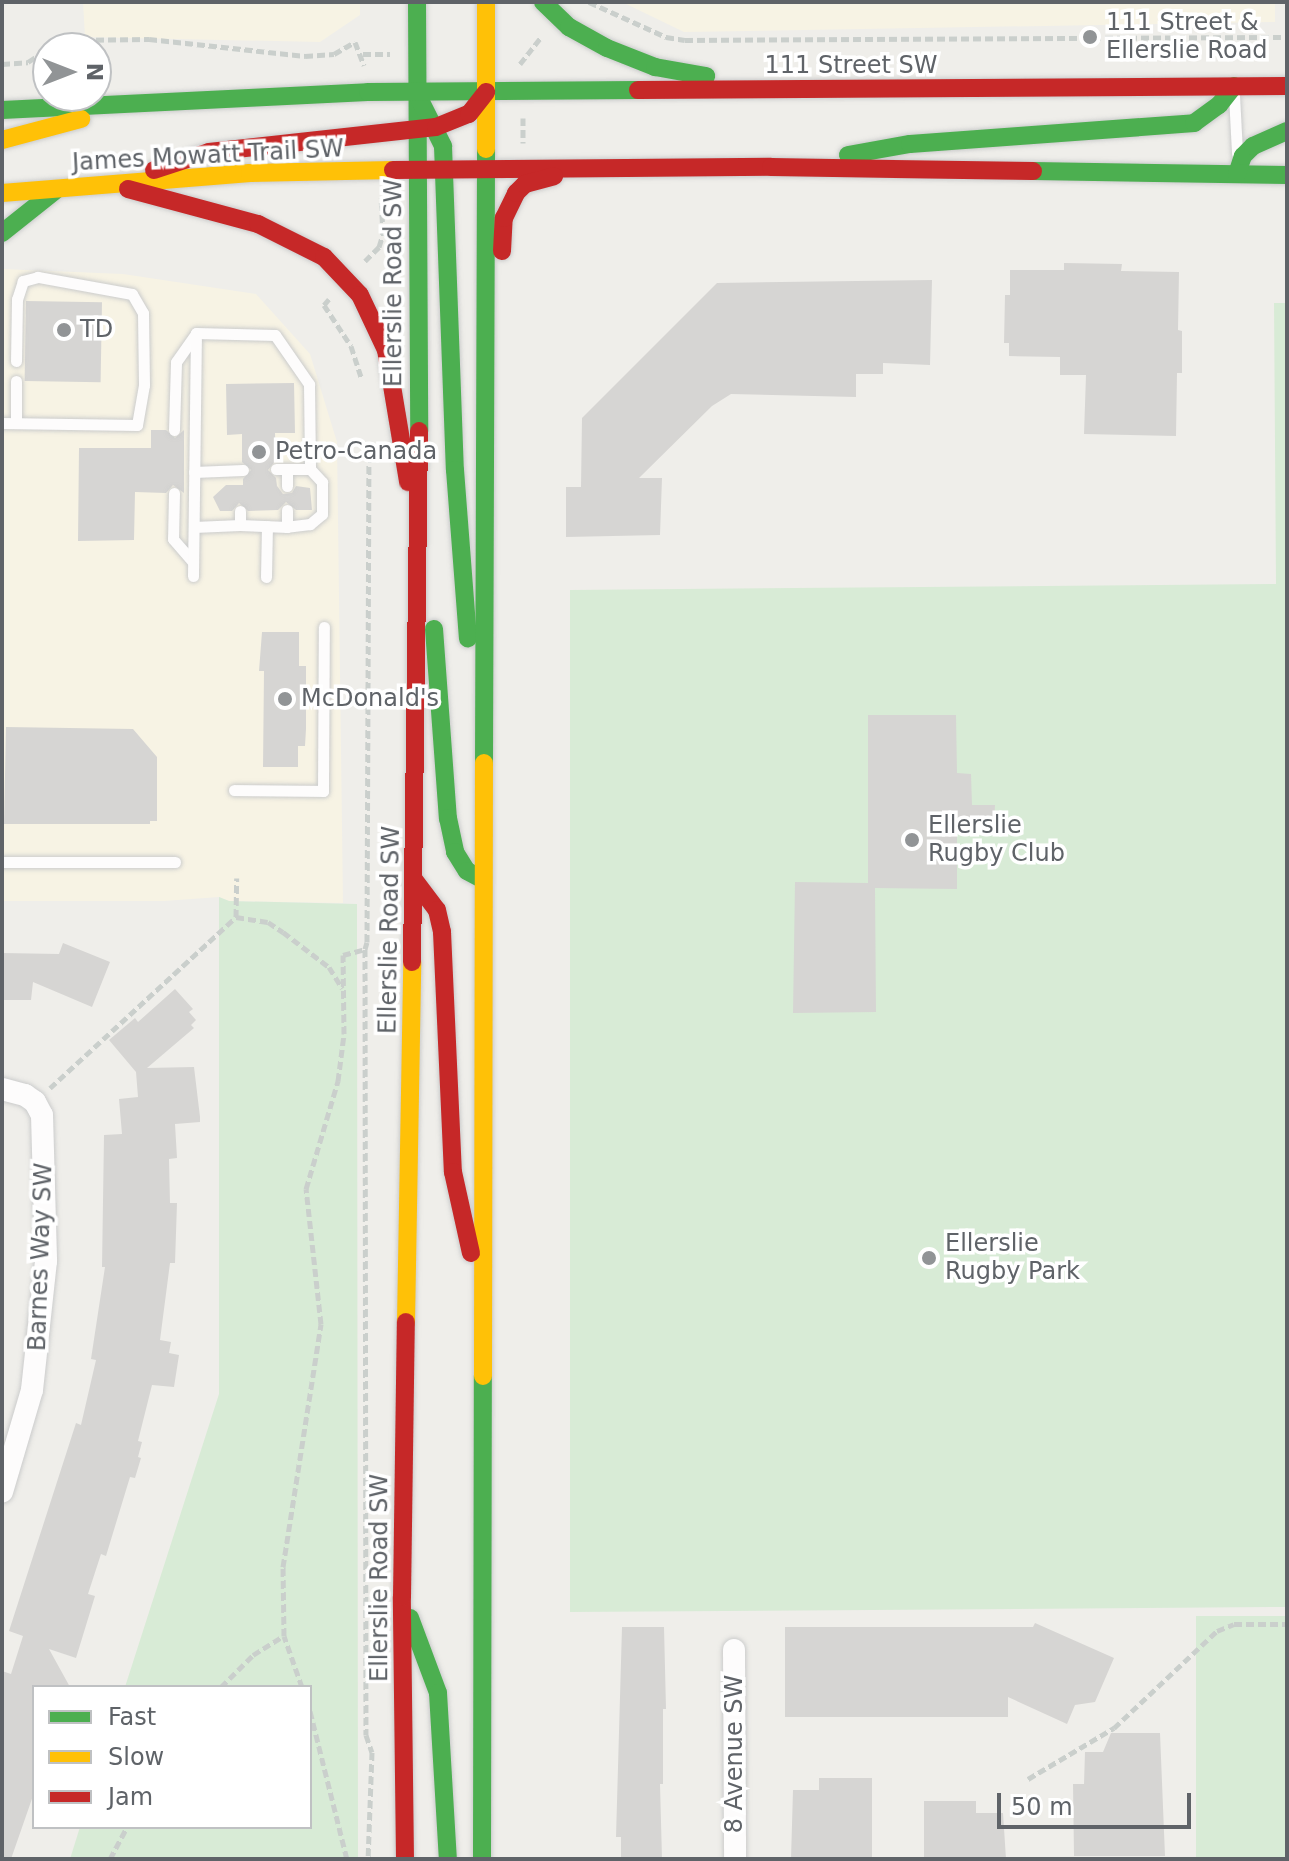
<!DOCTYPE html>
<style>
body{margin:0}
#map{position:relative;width:1289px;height:1861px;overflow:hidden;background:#efeeea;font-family:"DejaVu Sans",sans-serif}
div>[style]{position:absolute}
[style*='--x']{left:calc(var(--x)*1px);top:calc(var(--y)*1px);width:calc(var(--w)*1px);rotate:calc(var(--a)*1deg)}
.commercial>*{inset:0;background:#f7f3e4}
.green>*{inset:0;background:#d8ebd6;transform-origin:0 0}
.building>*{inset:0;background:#d6d5d3;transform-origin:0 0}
.path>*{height:5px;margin-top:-2.5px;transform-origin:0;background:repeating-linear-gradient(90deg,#cacfcc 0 8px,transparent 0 12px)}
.roads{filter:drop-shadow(0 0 2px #cbcccc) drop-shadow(0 0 2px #cbcccc)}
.lane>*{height:11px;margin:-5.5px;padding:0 5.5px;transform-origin:5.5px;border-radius:5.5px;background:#fdfcfc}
.street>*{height:22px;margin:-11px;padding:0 11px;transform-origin:11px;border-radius:11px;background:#fdfcfc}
.fast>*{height:18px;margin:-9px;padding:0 9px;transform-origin:9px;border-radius:9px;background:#4caf50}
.slow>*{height:18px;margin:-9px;padding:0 9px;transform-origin:9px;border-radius:9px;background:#ffc107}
.jam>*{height:18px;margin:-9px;padding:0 9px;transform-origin:9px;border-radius:9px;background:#c62828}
.dots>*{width:22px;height:22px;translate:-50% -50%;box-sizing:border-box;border:4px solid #fff;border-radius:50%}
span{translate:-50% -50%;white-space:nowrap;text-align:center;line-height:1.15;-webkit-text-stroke:7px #fff;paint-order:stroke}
.poi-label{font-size:24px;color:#5f6368}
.left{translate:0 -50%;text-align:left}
.street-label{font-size:24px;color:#5f6368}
.frame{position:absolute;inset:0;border:4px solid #5f6368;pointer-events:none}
.legend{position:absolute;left:32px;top:1685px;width:280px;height:144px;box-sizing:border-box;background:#fff;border:2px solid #bfc1c3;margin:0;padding:10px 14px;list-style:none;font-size:24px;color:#5f6368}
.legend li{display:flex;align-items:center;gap:16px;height:40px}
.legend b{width:40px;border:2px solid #bfc1c3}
.north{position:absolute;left:32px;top:32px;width:80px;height:80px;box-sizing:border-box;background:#fff;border:2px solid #bfc1c3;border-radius:50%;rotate:90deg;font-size:22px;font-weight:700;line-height:32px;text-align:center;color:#5f6368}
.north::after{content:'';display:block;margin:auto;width:28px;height:36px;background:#919496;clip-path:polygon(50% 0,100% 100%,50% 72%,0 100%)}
.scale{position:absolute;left:997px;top:1793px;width:194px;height:36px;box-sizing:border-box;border:4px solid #5f6368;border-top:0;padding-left:10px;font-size:24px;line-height:28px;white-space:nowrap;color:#5f6368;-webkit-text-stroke:6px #fff;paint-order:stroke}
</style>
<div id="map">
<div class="commercial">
<div style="clip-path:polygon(83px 2px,360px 2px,360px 15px,320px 42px,85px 37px)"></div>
<div style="clip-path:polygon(622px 2px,1275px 2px,1275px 22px,684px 32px)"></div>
<div style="clip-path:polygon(2px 269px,123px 274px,256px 294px,310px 354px,337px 442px,343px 903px,229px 901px,219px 897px,164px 901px,2px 901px)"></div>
</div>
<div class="green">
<div style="clip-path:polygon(1274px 303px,1287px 303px,1287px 1607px,570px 1612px,570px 590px,1276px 584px)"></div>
<div style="clip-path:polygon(219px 897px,229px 901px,357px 904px,358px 1859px,70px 1859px,80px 1827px,310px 1827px,310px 1687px,125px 1687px,219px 1394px)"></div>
<div style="left:1196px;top:1616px;width:91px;height:243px"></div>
</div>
<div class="building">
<div style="clip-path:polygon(1064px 263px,1122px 264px,1121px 271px,1179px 272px,1178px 330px,1182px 331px,1182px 373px,1177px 373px,1176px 436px,1084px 434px,1086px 375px,1060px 375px,1060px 357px,1009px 356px,1009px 343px,1004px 343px,1005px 295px,1010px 295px,1010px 270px,1064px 270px)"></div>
<div style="clip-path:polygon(932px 280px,930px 365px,883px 363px,883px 374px,856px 374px,856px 397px,731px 394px,712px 406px,639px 478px,662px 478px,660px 535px,566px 537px,566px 487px,581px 487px,582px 418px,717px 283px)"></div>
<div style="left:26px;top:301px;width:76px;height:80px;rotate:1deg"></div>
<div style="clip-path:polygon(294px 383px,295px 433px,275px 433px,276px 460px,268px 470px,276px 478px,277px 486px,283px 494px,292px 493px,296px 486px,310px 488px,312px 510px,296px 510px,286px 502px,278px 510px,248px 511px,239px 503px,232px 511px,220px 511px,213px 497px,226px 485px,243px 485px,243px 479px,251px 470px,242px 462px,242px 434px,227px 435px,226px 384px)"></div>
<div style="clip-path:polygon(151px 430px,166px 430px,175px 438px,184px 430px,184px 493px,173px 485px,166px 493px,135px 492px,134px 540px,78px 541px,79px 448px,151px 448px)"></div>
<div style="clip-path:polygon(262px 632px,299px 632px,299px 666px,306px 666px,306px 729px,305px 746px,298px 746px,298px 767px,263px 767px,264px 671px,259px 671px)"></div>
<div style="clip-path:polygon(868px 715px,956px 715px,957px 773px,971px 774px,972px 805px,995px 805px,994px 826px,957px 825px,957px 889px,875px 888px,876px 1012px,793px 1013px,795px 882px,868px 883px)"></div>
<div style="clip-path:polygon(6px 727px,133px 729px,157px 757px,157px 821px,150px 821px,150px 824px,4px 824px)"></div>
<div style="clip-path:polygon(63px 943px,110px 962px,92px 1007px,33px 982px,31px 1000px,2px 1000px,2px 953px,59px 954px)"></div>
<div style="clip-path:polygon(175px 989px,193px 1009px,189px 1012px,196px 1020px,191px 1025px,194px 1028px,147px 1068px,194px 1067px,200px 1117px,200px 1122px,175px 1124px,177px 1158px,169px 1159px,170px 1203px,177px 1203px,175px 1263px,170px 1263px,160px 1340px,171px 1342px,169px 1353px,179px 1355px,174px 1387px,152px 1385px,138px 1441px,142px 1442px,138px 1457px,141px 1458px,135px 1478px,130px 1477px,106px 1556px,101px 1554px,88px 1594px,95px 1596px,76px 1658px,49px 1649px,70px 1687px,34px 1687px,34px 1793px,11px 1859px,2px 1859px,2px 1671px,11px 1674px,23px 1636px,9px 1631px,76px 1423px,81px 1425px,96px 1360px,91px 1359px,105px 1267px,102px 1267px,104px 1135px,122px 1134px,119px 1099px,138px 1097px,136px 1072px,109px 1040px,135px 1018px,138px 1022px)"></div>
<div style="clip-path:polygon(1035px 1623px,1114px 1658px,1095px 1702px,1075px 1705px,1067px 1724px,1008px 1697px,1008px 1717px,785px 1717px,785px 1627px,1033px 1627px)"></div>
<div style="clip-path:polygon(622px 1627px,664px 1627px,666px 1709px,663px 1709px,663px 1784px,660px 1784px,662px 1859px,621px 1859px,621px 1837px,616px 1837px)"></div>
<div style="clip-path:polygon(1111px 1733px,1160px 1733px,1165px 1856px,1074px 1856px,1073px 1784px,1084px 1784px,1085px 1752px,1103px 1752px)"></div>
<div style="clip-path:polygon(819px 1778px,872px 1778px,872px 1859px,791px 1859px,793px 1790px,819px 1790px)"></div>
<div style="clip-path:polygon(924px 1801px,976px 1801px,976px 1813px,1003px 1813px,1006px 1859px,924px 1859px)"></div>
</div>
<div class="path">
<div style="--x:589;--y:2;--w:85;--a:24.4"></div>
<div style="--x:666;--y:37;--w:19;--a:9"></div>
<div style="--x:685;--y:40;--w:602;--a:-0.29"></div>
<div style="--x:50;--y:48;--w:23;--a:-20"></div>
<div style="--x:72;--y:40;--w:77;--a:-0.7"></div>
<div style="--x:149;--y:39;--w:157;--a:6.2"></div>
<div style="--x:305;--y:56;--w:29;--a:-4"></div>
<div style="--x:334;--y:54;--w:24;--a:-30"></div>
<div style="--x:355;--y:42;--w:25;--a:69"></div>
<div style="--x:363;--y:54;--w:27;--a:0"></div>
<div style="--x:2;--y:64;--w:26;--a:-4"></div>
<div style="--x:28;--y:62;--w:24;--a:-33"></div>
<div style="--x:520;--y:64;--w:34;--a:-52"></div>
<div style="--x:523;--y:118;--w:25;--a:90"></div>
<div style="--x:365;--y:261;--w:20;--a:-45"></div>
<div style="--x:379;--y:247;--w:14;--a:-73"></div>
<div style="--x:383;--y:234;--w:36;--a:-93"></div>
<div style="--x:329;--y:299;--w:8;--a:130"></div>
<div style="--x:324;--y:305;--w:49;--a:56.6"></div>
<div style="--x:351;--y:346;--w:33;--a:72"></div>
<div style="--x:236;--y:917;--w:39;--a:-89"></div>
<div style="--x:365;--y:949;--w:786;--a:89.93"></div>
<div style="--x:366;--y:1735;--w:18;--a:71"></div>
<div style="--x:372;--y:1752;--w:107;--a:92.1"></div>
<div style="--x:50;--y:1088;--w:253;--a:-42.6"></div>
<div style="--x:236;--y:917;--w:32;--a:9"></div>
<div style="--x:268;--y:922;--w:18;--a:34"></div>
<div style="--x:283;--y:932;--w:58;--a:37.3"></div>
<div style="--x:329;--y:967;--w:25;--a:58"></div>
<div style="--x:221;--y:1687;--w:45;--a:-45"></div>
<div style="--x:253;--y:1655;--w:36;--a:-32"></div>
<div style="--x:302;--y:1687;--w:54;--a:-109.4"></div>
<div style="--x:284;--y:1636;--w:69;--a:-90.8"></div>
<div style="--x:283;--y:1567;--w:246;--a:-81.1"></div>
<div style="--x:321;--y:1324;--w:136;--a:-96.3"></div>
<div style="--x:306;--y:1189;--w:113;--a:-73.5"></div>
<div style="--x:338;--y:1081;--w:47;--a:-82.7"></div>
<div style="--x:344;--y:1034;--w:79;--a:-90.7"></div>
<div style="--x:343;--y:955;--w:23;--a:-15"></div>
<div style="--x:365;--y:949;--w:7;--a:-74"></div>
<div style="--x:367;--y:942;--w:500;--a:-89.77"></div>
<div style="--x:310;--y:1711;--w:153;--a:76"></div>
<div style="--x:1028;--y:1779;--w:100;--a:-30.7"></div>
<div style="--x:1114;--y:1728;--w:141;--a:-43.3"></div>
<div style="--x:1217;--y:1631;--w:18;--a:-22"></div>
<div style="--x:1234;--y:1624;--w:53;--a:0"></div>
<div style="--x:110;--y:1859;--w:36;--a:-62"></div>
</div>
<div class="roads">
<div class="lane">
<div style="--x:1234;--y:95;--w:58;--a:87"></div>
<div style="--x:16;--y:381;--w:42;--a:90"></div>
<div style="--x:2;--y:423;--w:135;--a:0.8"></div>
<div style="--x:137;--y:425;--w:41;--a:-80.1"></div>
<div style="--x:144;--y:385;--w:72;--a:-90.8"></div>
<div style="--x:143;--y:313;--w:22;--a:-120"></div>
<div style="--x:132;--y:294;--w:96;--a:-169.7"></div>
<div style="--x:38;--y:277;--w:16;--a:165"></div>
<div style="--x:23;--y:281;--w:19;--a:108"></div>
<div style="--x:17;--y:299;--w:62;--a:90.9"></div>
<div style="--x:174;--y:430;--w:68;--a:-88.3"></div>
<div style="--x:176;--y:362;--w:35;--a:-55"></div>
<div style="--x:276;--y:469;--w:34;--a:0"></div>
<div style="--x:287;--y:469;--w:17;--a:90"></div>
<div style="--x:194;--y:472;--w:49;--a:-2.3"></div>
<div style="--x:174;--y:493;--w:46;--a:91.2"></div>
<div style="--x:173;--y:539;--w:30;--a:49"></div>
<div style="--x:240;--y:511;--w:14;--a:90"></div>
<div style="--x:240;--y:525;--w:47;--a:2.4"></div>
<div style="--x:287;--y:527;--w:17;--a:-90"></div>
<div style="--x:194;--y:527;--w:46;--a:-2.5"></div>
<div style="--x:193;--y:576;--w:243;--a:-89.3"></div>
<div style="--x:196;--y:333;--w:79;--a:1.5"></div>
<div style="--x:275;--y:335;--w:60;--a:55.2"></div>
<div style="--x:309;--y:384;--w:85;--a:89.3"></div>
<div style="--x:310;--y:469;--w:18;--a:47"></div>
<div style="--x:322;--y:482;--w:32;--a:90"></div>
<div style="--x:322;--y:514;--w:16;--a:140"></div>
<div style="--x:310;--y:524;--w:23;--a:173"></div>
<div style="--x:266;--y:577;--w:51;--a:-88.9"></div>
<div style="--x:234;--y:790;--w:89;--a:0.6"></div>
<div style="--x:323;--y:791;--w:164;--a:-89.7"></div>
<div style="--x:2;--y:862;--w:173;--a:0"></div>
</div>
<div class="street">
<div style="--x:2;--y:1089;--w:24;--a:15"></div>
<div style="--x:25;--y:1095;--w:12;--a:35"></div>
<div style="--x:35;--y:1102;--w:15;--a:62"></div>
<div style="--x:42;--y:1115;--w:146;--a:88.4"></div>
<div style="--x:46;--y:1261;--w:130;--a:96.2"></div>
<div style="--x:32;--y:1390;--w:106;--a:106.4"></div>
<div style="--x:734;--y:1650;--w:209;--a:89.7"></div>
</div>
<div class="fast">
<div style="--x:417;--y:2;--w:429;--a:89.7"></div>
<div style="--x:543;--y:2;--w:36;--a:44"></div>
<div style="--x:569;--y:27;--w:43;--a:28.9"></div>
<div style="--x:607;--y:48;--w:52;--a:21.6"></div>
<div style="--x:655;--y:67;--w:52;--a:10"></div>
<div style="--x:419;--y:98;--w:54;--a:63.4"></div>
<div style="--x:443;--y:146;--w:324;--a:87.9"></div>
<div style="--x:455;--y:470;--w:169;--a:85.6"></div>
<div style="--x:2;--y:110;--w:366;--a:-2.8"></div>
<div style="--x:368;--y:92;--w:270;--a:-0.4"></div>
<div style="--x:848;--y:155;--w:63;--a:-10.1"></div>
<div style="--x:910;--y:144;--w:285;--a:-4.2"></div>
<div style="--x:1194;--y:123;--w:31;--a:-36"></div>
<div style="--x:1219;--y:105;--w:24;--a:-52"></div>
<div style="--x:1033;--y:171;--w:254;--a:0.9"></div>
<div style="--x:1237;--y:174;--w:19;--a:-72"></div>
<div style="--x:1243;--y:156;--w:14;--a:-45"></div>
<div style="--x:1253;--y:146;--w:37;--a:-24"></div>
<div style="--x:2;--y:233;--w:69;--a:-38.5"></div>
<div style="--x:434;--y:629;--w:190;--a:85.8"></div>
<div style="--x:448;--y:818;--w:35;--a:78"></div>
<div style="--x:455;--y:852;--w:22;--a:58"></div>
<div style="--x:467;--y:871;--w:17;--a:28"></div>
<div style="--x:484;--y:763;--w:614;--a:-89.81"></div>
<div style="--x:410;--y:1618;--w:80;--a:69.5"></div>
<div style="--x:438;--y:1693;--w:166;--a:86.6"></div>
<div style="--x:482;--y:1859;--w:483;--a:-89.9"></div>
</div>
<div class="slow">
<div style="--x:2;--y:140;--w:82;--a:-14.9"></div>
<div style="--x:486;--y:149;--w:147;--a:-90"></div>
<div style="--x:2;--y:193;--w:249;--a:-4.6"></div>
<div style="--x:250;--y:173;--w:143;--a:-1.2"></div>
<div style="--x:406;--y:1322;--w:360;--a:-89"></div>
<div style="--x:483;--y:1376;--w:613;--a:-89.91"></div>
</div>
<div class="jam">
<div style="--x:638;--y:90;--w:649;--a:-0.35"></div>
<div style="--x:154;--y:170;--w:58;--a:-18.1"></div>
<div style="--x:209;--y:152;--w:228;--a:-6.3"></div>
<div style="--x:436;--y:127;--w:35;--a:-22"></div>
<div style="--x:469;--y:114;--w:28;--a:-52"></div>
<div style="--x:393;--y:170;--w:378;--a:-0.5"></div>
<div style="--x:771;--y:167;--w:262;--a:0.9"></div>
<div style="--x:128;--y:189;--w:135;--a:15.1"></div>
<div style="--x:258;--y:224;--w:74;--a:26.6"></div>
<div style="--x:324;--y:257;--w:52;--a:46.5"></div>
<div style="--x:360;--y:295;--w:61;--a:64.7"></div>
<div style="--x:386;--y:350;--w:134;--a:80.5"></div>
<div style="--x:502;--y:251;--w:33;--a:-87"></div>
<div style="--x:504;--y:218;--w:28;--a:-64"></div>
<div style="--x:516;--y:193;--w:13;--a:-45"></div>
<div style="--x:525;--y:184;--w:30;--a:-15"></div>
<div style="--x:415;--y:881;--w:36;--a:53"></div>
<div style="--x:437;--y:910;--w:23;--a:77"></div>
<div style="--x:442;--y:932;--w:240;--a:87.4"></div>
<div style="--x:453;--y:1172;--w:83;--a:77.5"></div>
<div style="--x:412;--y:962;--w:531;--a:-89.24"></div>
<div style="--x:405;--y:1859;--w:262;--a:-90.7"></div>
<div style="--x:402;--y:1597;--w:275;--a:-89.2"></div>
</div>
</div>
<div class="dots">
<div style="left:1090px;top:37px;background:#919496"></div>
<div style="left:64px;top:330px;background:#919496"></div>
<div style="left:259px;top:452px;background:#919496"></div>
<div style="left:285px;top:699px;background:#919496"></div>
<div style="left:912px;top:840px;background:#919496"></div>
<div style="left:929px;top:1258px;background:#919496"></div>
</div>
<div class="poi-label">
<span class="left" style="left:1106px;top:37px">111 Street &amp;<br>Ellerslie Road</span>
<span class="left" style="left:80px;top:330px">TD</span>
<span class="left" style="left:275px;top:452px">Petro-Canada</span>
<span class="left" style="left:301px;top:699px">McDonald's</span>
<span class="left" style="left:928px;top:840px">Ellerslie<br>Rugby Club</span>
<span class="left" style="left:945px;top:1258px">Ellerslie<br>Rugby Park</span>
</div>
<div class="street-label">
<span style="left:851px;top:66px">111 Street SW</span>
<span style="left:208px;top:156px;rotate:-3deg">James Mowatt Trail SW</span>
<span style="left:394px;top:283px;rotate:-90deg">Ellerslie Road SW</span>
<span style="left:390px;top:930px;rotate:-89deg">Ellerslie Road SW</span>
<span style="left:41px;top:1257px;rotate:-88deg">Barnes Way SW</span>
<span style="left:380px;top:1578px;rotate:-90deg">Ellerslie Road SW</span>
<span style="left:735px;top:1754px;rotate:-90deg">8 Avenue SW</span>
</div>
<div class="frame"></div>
<ul class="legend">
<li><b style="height:10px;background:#4caf50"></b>Fast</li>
<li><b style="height:10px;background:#ffc107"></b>Slow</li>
<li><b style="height:10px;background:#c62828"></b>Jam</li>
</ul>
<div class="north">N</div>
<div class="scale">50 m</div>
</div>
